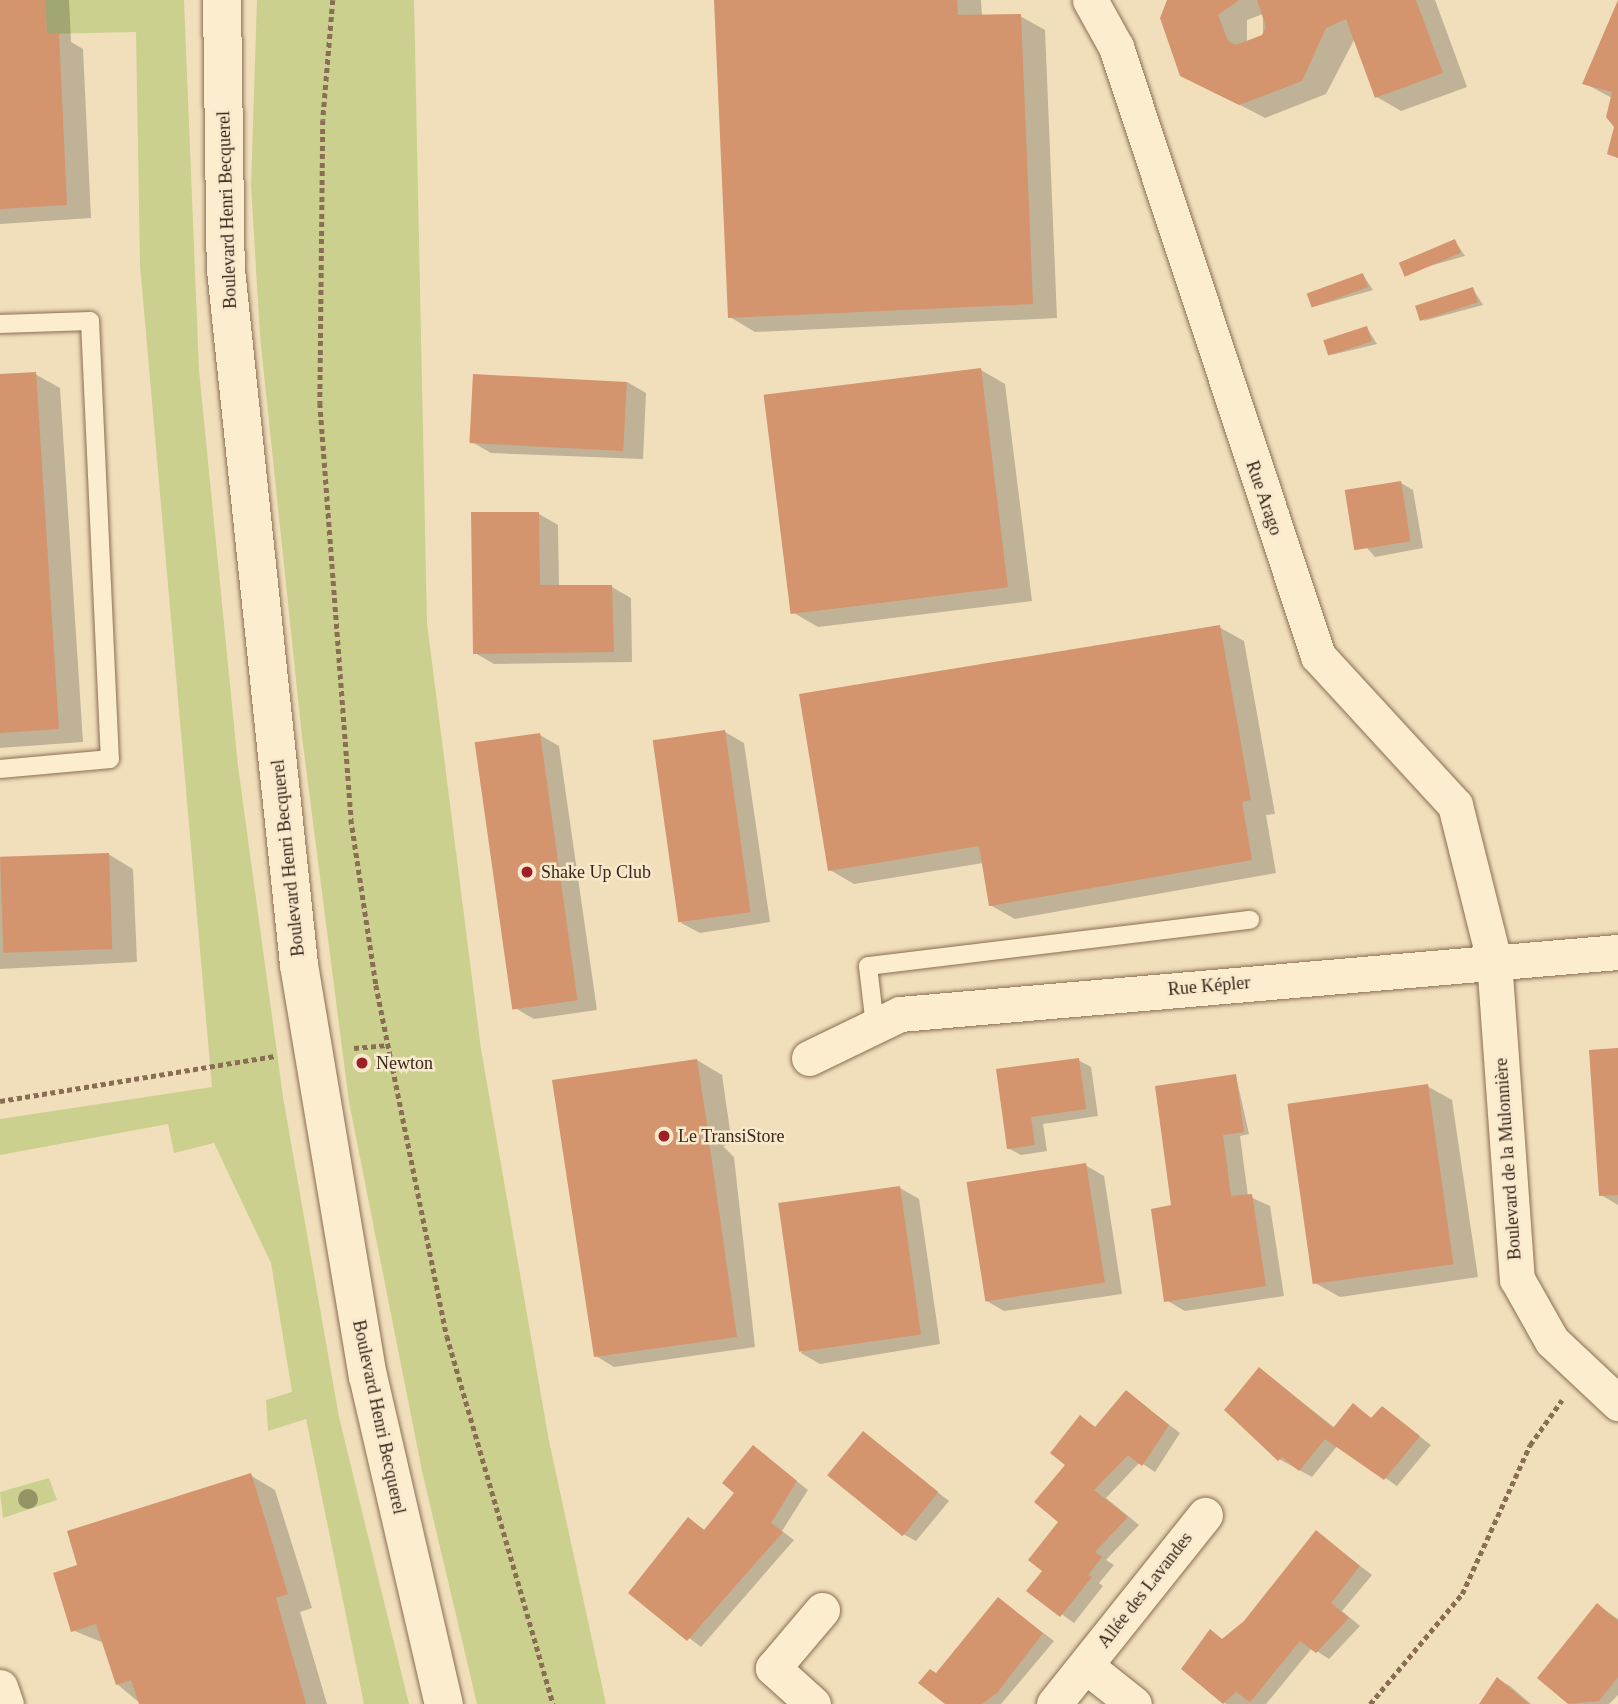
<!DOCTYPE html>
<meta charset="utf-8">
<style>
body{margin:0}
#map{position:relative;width:1618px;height:1704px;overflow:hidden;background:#f1dfbc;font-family:"Times New Roman",serif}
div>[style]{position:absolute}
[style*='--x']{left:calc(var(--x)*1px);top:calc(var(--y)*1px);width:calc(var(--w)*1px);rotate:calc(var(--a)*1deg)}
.green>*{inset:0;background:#cbd08f}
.shadow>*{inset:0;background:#0003}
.building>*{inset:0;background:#d3946e;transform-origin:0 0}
.path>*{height:4.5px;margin-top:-2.25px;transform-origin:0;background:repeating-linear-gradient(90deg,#8a6e54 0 5px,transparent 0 8.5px)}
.roads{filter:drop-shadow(0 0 2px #8a6e54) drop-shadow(0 0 2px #8a6e54)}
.service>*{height:18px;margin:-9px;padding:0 9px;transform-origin:9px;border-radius:9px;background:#fcedcf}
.minor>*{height:35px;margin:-17.5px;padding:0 17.5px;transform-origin:17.5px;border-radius:17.5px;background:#fcedcf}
.secondary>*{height:38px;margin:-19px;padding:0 19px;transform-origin:19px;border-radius:19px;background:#fcedcf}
.trees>*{width:20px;height:20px;margin:-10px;border-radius:50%;background:#959466}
.dots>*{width:19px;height:19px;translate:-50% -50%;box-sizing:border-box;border:4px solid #f8e9cc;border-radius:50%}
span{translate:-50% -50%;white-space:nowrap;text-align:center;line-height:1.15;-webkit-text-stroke:5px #f8e9cc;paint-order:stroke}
.street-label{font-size:18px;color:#38271a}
.poi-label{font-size:18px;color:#38271a}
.left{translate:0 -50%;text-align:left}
</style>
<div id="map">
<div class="green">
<div style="clip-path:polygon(45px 0,184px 0,199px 370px,238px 766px,283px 1097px,339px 1417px,409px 1704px,364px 1704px,306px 1419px,268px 1431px,266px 1400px,292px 1392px,271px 1263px,214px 1143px,174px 1153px,168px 1124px,0 1155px,0 1119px,212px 1087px,140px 265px,136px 32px,47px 34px)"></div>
<div style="clip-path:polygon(257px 0,414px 0,427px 623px,481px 1049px,549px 1441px,606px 1704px,477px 1704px,422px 1471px,349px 1102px,302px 737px,260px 336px,251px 185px)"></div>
<div style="clip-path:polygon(49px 1478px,57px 1500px,3px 1518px,0 1492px)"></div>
</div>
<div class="shadow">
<div style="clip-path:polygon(0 0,69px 0,71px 42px,83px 49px,91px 218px,0 224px)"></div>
<div style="clip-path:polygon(716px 0,981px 0,982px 16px,1020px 16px,1045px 30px,1057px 318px,755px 332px,730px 317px)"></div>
<div style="clip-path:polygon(evenodd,1169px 0,1435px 0,1467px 87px,1401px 111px,1377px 97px,1354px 40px,1326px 94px,1265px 118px,1181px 74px,1169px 0,1263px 14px,1263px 37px,1247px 43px,1247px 20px,1263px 14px)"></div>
<div style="clip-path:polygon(1618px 1px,1618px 158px,1609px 153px,1616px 127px,1612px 98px,1584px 83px)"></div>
<div style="clip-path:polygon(1455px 241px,1465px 256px,1405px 273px)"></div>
<div style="clip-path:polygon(1363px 275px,1373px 290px,1313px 307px)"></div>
<div style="clip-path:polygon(1473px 289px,1483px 305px,1423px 321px)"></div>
<div style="clip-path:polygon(1367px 328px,1377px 344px,1331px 355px)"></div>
<div style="clip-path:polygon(981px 370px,1005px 384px,1032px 601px,818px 627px,794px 613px)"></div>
<div style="clip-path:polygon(35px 374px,60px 388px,83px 742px,0 748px,0 376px)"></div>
<div style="clip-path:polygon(627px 382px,646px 393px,643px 459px,491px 453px,472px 442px)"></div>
<div style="clip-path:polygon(1401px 483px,1413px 490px,1423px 548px,1375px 557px,1353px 532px,1347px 492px)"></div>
<div style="clip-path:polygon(539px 514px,558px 525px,559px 587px,612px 587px,631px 598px,632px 662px,494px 664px,475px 653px)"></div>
<div style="clip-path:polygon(1219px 627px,1244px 641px,1275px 814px,1266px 815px,1276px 873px,1015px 919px,990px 905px,983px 863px,854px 884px,830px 870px)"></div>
<div style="clip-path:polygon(725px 732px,744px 743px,770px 922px,700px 933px,681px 923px)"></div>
<div style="clip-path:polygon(540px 735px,559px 746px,597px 1010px,534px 1019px,515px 1008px)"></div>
<div style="clip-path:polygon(108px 854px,133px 869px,137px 962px,0 969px,0 858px)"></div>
<div style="clip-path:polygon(1618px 1049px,1618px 1205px,1601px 1195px)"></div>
<div style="clip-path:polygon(697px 1060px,722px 1075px,732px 1144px,723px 1146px,734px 1157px,755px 1347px,614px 1367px,596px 1356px)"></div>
<div style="clip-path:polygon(1078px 1060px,1091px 1067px,1098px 1116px,1043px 1124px,1047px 1151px,1021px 1155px,1008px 1148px,998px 1071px)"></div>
<div style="clip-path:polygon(1236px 1076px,1249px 1134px,1240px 1136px,1248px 1196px,1270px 1206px,1284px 1296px,1185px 1311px,1166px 1300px,1173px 1207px)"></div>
<div style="clip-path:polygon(1427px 1086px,1452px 1100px,1478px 1277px,1340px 1297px,1315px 1283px)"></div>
<div style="clip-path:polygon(1085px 1165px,1104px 1176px,1122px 1294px,1004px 1311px,985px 1300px)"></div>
<div style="clip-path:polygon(900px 1188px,919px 1199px,940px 1344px,820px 1364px,801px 1353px)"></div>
<div style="clip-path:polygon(1260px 1369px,1335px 1428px,1353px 1406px,1373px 1419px,1382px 1408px,1431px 1445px,1397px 1486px,1338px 1445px,1312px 1477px,1279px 1459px)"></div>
<div style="clip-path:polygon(1126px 1392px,1180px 1433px,1155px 1472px,1140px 1462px,1106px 1498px,1139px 1525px,1106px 1560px,1114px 1565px,1099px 1583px,1103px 1586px,1074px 1623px,1028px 1590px,1044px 1571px,1060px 1522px,1080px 1417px,1097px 1428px)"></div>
<div style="clip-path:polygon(863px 1434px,949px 1501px,916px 1541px,903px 1534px)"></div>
<div style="clip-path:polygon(753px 1447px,808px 1490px,782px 1531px,794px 1540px,701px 1647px,630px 1593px,689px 1519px,706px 1531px,737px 1492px)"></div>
<div style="clip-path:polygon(250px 1475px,275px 1490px,312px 1608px,300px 1612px,327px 1704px,141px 1704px,117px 1684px,104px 1643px,72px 1630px,80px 1566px)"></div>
<div style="clip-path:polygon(1317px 1533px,1372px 1575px,1342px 1611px,1360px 1626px,1329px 1659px,1312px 1648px,1266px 1704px,1226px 1704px,1184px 1669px,1210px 1632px,1224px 1640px,1245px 1622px)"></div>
<div style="clip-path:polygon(998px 1599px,1054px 1641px,1001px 1704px,948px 1704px,937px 1674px)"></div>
<div style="clip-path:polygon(1597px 1605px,1618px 1619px,1618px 1695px,1609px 1704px,1571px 1704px,1539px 1678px)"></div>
<div style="clip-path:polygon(1497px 1679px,1510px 1686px,1531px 1704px,1481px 1704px)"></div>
</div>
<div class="building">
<div style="clip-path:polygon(0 0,45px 0,47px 34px,59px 33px,67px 205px,0 209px)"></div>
<div style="clip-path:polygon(714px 0,957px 0,958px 15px,1021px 14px,1033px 304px,728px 318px)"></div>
<div style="clip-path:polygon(1167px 0,1239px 0,1218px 15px,1228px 41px,1236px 45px,1262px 35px,1266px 27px,1257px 0,1416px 0,1443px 73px,1375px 98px,1346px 19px,1326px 28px,1302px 81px,1239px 105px,1180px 76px,1160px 18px)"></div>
<div style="clip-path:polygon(1618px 0,1618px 158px,1607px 154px,1614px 127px,1606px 117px,1612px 92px,1582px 84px)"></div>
<div style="left:1455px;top:239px;width:15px;height:61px;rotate:67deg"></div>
<div style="left:1363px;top:273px;width:15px;height:60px;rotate:70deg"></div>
<div style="left:1473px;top:287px;width:16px;height:61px;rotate:72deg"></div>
<div style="left:1367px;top:326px;width:16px;height:46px;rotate:72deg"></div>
<div style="left:981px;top:368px;width:221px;height:219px;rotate:83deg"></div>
<div style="clip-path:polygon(36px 372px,59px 729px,0 733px,0 374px)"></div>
<div style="left:473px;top:374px;width:154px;height:69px;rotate:3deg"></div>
<div style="left:1401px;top:481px;width:61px;height:57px;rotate:81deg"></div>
<div style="clip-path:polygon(471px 512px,539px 512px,540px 585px,612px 585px,614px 652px,473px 654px)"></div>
<div style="clip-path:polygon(1220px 625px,1251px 800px,1242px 802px,1252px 860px,989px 906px,979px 846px,828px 871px,799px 694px)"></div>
<div style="left:725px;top:730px;width:184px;height:73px;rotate:82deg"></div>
<div style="left:540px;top:733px;width:270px;height:66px;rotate:82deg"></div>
<div style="left:109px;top:853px;width:96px;height:109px;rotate:88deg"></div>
<div style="clip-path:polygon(1618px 1048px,1618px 1195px,1599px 1196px,1589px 1050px)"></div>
<div style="clip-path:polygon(1079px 1058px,1086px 1109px,1031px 1117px,1035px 1145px,1007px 1149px,996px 1069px)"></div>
<div style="clip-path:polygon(697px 1059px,708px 1131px,699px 1133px,701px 1142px,709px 1141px,737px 1337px,594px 1357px,552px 1080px)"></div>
<div style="clip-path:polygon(1236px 1074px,1244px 1132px,1223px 1135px,1231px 1196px,1252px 1194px,1266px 1286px,1164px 1302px,1151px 1209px,1171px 1205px,1155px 1086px)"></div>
<div style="left:1428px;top:1084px;width:182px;height:142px;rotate:82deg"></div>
<div style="left:1086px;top:1163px;width:121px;height:121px;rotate:81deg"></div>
<div style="left:900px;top:1186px;width:150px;height:123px;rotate:82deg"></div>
<div style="clip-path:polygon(1259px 1367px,1333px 1428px,1353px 1403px,1371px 1418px,1382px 1406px,1420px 1436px,1384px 1480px,1325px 1439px,1299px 1471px,1282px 1457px,1278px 1461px,1224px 1410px)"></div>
<div style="clip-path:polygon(1126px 1390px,1169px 1425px,1142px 1466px,1128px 1455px,1094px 1490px,1128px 1517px,1095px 1552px,1102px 1557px,1088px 1575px,1092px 1577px,1060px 1617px,1026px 1591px,1042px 1571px,1028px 1560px,1058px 1522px,1034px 1502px,1065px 1465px,1050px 1453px,1080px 1415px,1095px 1427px)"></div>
<div style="left:863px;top:1431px;width:97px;height:57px;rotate:39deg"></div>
<div style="clip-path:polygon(753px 1445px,797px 1481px,771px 1523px,783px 1532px,687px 1641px,628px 1593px,688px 1517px,704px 1530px,734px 1493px,722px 1483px)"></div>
<div style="clip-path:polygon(251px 1473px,288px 1594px,276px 1598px,306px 1704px,139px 1704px,131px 1680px,116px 1685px,96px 1624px,71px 1632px,53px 1573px,77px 1565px,67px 1531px)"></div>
<div style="clip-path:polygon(1316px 1530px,1360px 1566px,1331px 1603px,1349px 1618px,1316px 1653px,1300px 1641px,1250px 1702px,1236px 1692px,1223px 1704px,1181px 1669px,1210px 1629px,1222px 1639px,1244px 1621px)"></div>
<div style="clip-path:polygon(998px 1597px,1043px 1633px,997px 1693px,982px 1704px,945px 1704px,918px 1683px,930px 1669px,936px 1673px)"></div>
<div style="clip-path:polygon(1597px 1603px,1618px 1621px,1618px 1677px,1599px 1701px,1568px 1704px,1537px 1678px)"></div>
<div style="clip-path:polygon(1497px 1677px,1529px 1704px,1479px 1704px)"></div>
</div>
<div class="path">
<div style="--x:333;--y:0;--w:120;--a:94.8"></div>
<div style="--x:323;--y:120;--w:283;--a:90.6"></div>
<div style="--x:320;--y:403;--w:417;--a:85.7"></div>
<div style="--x:351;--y:819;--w:168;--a:81.4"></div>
<div style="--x:376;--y:985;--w:358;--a:78.6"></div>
<div style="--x:447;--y:1336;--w:383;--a:73.9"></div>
<div style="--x:354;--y:1048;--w:33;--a:-5"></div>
<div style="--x:0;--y:1101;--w:280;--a:-9.3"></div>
<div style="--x:1370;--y:1704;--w:143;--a:-50.1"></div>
<div style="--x:1462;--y:1594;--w:164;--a:-65.5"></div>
<div style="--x:1530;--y:1445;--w:55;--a:-54.6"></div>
</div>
<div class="roads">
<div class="service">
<div style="--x:0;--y:324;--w:90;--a:-1.9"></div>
<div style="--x:90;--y:321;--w:438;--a:87.4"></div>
<div style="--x:110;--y:759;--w:110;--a:174.8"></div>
<div style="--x:875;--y:1026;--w:60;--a:-96.7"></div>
<div style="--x:868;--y:966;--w:385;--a:-6.9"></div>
</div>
<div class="minor">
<div style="--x:1090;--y:0;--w:54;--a:61"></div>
<div style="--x:1116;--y:47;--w:642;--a:71.65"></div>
<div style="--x:1318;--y:656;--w:202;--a:47.4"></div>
<div style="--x:1455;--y:805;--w:160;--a:75.9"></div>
<div style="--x:1494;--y:960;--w:320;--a:85.9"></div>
<div style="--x:1517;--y:1279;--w:71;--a:60.6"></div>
<div style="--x:1552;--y:1341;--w:91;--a:43.2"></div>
<div style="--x:809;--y:1058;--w:101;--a:-25.8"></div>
<div style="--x:900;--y:1014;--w:721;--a:-4.94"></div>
<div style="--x:1086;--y:1666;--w:61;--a:38.4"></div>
<div style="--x:0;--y:1687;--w:18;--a:71"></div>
<div style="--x:813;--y:1704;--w:54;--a:-138"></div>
<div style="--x:773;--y:1668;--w:76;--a:-49.8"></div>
<div style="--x:1054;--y:1704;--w:242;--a:-51.4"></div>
</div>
<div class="secondary">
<div style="--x:222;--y:0;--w:270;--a:89.2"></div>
<div style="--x:226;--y:270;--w:699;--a:84"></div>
<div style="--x:299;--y:965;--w:417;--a:80.5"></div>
<div style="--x:368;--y:1376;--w:337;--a:77"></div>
</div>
</div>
<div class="trees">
<div style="left:28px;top:1499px"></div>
</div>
<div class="dots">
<div style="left:527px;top:872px;background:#9e1f25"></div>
<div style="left:362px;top:1063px;background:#9e1f25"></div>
<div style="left:664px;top:1136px;background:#9e1f25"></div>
</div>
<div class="street-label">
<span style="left:227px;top:210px;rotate:-92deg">Boulevard Henri Becquerel</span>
<span style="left:1264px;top:498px;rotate:71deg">Rue Arago</span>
<span style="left:288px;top:858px;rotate:-96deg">Boulevard Henri Becquerel</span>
<span style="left:1209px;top:986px;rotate:-5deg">Rue Képler</span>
<span style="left:1508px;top:1159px;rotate:-94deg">Boulevard de la Mulonnière</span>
<span style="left:379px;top:1417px;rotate:78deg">Boulevard Henri Becquerel</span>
<span style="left:1145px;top:1590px;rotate:-52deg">Allée des Lavandes</span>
</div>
<div class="poi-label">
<span class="left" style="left:541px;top:872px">Shake Up Club</span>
<span class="left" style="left:376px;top:1063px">Newton</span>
<span class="left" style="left:678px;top:1136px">Le TransiStore</span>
</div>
</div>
